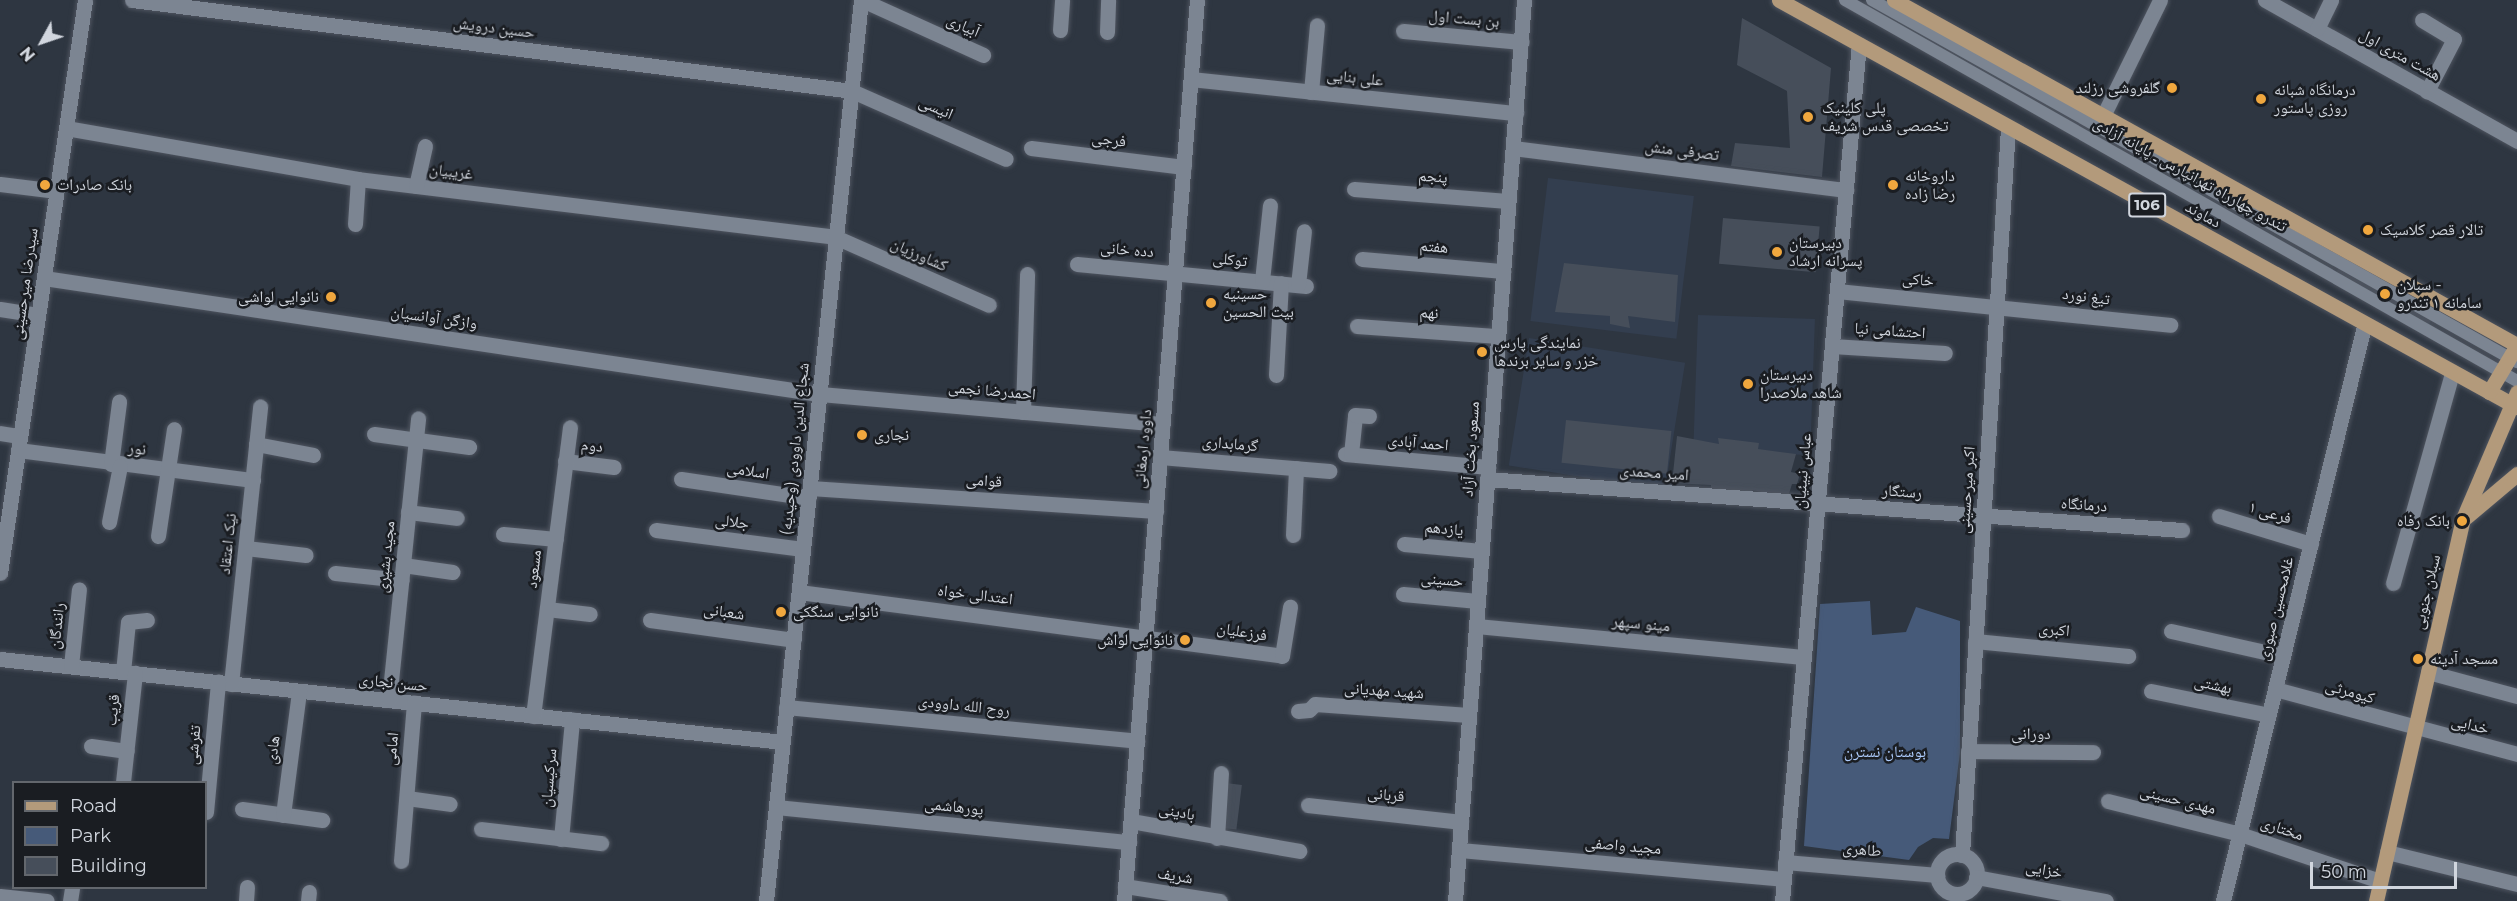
<!DOCTYPE html>
<meta charset="utf-8">
<style>
body{margin:0}
#map{position:relative;width:2517px;height:901px;overflow:hidden;background:#2e3641;font-family:Montserrat,"Noto Naskh Arabic",sans-serif}
div>[style]{position:absolute}
[style*='--x']{left:calc(var(--x)*1px);top:calc(var(--y)*1px);width:calc(var(--w)*1px);rotate:calc(var(--a)*1deg)}
.built>*{inset:0;background:#333e4f;transform-origin:0 0}
.green>*{inset:0;background:#465a79}
.building>*{inset:0;background:#464e5a;transform-origin:0 0}
.roads{filter:drop-shadow(0 0 2px #4e545f) drop-shadow(0 0 2px #4e545f)}
.lane>*{height:12px;margin:-6px;padding:0 6px;transform-origin:6px;border-radius:6px;background:#7c8592}
.street>*{height:15px;margin:-7.5px;padding:0 7.5px;transform-origin:7.5px;border-radius:7.5px;background:#7c8592}
.street>.ring{margin:-7.5px;padding:0;box-sizing:content-box;background:none;border:15px solid #7c8592;border-radius:50%}
.primary>*{height:15px;margin:-7.5px;padding:0 7.5px;transform-origin:7.5px;border-radius:7.5px;background:#b39a7b}
.dots>*{width:16px;height:16px;translate:-50% -50%;box-sizing:border-box;border:3px solid #1a1d22;border-radius:50%}
span{translate:-50% -50%;white-space:nowrap;text-align:center;line-height:1.15;-webkit-text-stroke:5px #1a1d22;paint-order:stroke}
.shield-label span{padding:2px 4px;background:#1a1d22;border:2px solid;border-radius:4px;-webkit-text-stroke-width:0}
.shield-label{font-size:15px;color:#d1d6de;font-weight:700}
.street-label{font-size:16px;color:#d1d6de}
.poi-label{font-size:16px;color:#d1d6de}
.right{translate:-100% -50%;text-align:right}
.left{translate:0 -50%;text-align:left}
.park-label{font-size:16px;color:#aeccfd}
.legend{position:absolute;left:12px;top:781px;width:195px;height:108px;box-sizing:border-box;background:#1a1d22;border:2px solid #63676d;margin:0;padding:8px 10px;list-style:none;font-size:18px;color:#d1d6de}
.legend li{display:flex;align-items:center;gap:12px;height:30px}
.legend b{width:30px;border:2px solid #63676d}
.north{position:absolute;left:12px;top:12px;width:60px;height:60px;-webkit-text-stroke:4px #1a1d22;paint-order:stroke;rotate:230deg;font-size:16px;font-weight:700;line-height:24px;text-align:center;color:#d1d6de}
.north::after{content:'';display:block;margin:auto;width:21px;height:27px;background:#d1d6de;clip-path:polygon(50% 0,100% 100%,50% 72%,0 100%)}
.scale{position:absolute;left:2310px;top:862px;width:147px;height:27px;box-sizing:border-box;border:3px solid #d1d6de;border-top:0;padding-left:8px;font-size:18px;line-height:21px;white-space:nowrap;color:#d1d6de;-webkit-text-stroke:4px #1a1d22;paint-order:stroke}
</style>
<div id="map">
<div class="built">
<div style="left:1548px;top:178px;width:147px;height:144px;rotate:7deg"></div>
<div style="left:1698px;top:315px;width:117px;height:136px;rotate:2deg"></div>
<div style="left:1529px;top:338px;width:158px;height:129px;rotate:9deg"></div>
</div>
<div class="green">
<div style="clip-path:polygon(1870px 601px,1872px 635px,1906px 632px,1916px 607px,1960px 621px,1960px 753px,1949px 839px,1933px 838px,1918px 847px,1909px 860px,1804px 846px,1820px 604px)"></div>
</div>
<div class="building">
<div style="clip-path:polygon(1742px 18px,1831px 68px,1822px 177px,1731px 166px,1735px 143px,1790px 148px,1787px 91px,1737px 65px)"></div>
<div style="left:1723px;top:218px;width:97px;height:46px;rotate:5deg"></div>
<div style="clip-path:polygon(1564px 263px,1678px 275px,1675px 322px,1628px 316px,1630px 328px,1610px 324px,1610px 316px,1555px 312px)"></div>
<div style="left:2341px;top:264px;width:106px;height:11px;rotate:29deg"></div>
<div style="left:1566px;top:420px;width:106px;height:43px;rotate:6deg"></div>
<div style="clip-path:polygon(1677px 436px,1719px 444px,1718px 438px,1759px 443px,1758px 449px,1796px 454px,1791px 472px,1800px 474px,1797px 484px,1792px 484px,1788px 497px,1752px 490px,1751px 497px,1711px 492px,1711px 485px,1672px 483px)"></div>
<div style="left:1226px;top:783px;width:16px;height:45px;rotate:7deg"></div>
</div>
<div class="roads">
<div class="lane">
<div style="--x:1845;--y:0;--w:772;--a:29.55"></div>
<div style="--x:1872;--y:0;--w:740;--a:29.3"></div>
</div>
<div class="street">
<div style="--x:132;--y:0;--w:726;--a:7.2"></div>
<div style="--x:852;--y:91;--w:168;--a:23.8"></div>
<div style="--x:862;--y:0;--w:133;--a:24.4"></div>
<div style="--x:2265;--y:0;--w:289;--a:29.2"></div>
<div style="--x:2422;--y:20;--w:37;--a:31"></div>
<div style="--x:2454;--y:39;--w:59;--a:117.4"></div>
<div style="--x:2317;--y:29;--w:32;--a:-64"></div>
<div style="--x:1060;--y:30;--w:30;--a:-86"></div>
<div style="--x:1403;--y:31;--w:119;--a:5.3"></div>
<div style="--x:1107;--y:32;--w:32;--a:-88"></div>
<div style="--x:1191;--y:79;--w:327;--a:6"></div>
<div style="--x:1311;--y:92;--w:67;--a:-84.9"></div>
<div style="--x:2103;--y:116;--w:129;--a:-63.8"></div>
<div style="--x:66;--y:128;--w:296;--a:9.9"></div>
<div style="--x:358;--y:179;--w:481;--a:6.9"></div>
<div style="--x:835;--y:237;--w:168;--a:23.8"></div>
<div style="--x:1031;--y:148;--w:154;--a:7.1"></div>
<div style="--x:1513;--y:148;--w:336;--a:7.2"></div>
<div style="--x:0;--y:184;--w:57;--a:7"></div>
<div style="--x:416;--y:186;--w:41;--a:-77.3"></div>
<div style="--x:1354;--y:189;--w:154;--a:4.5"></div>
<div style="--x:355;--y:224;--w:45;--a:-86.2"></div>
<div style="--x:1362;--y:259;--w:142;--a:4.9"></div>
<div style="--x:1077;--y:264;--w:230;--a:5.5"></div>
<div style="--x:44;--y:278;--w:784;--a:8.51"></div>
<div style="--x:819;--y:394;--w:345;--a:5"></div>
<div style="--x:1262;--y:281;--w:76;--a:-84"></div>
<div style="--x:1298;--y:285;--w:54;--a:-83.7"></div>
<div style="--x:1837;--y:291;--w:335;--a:5.8"></div>
<div style="--x:0;--y:309;--w:38;--a:9"></div>
<div style="--x:1357;--y:326;--w:141;--a:4.1"></div>
<div style="--x:1832;--y:346;--w:113;--a:3.5"></div>
<div style="--x:1276;--y:375;--w:92;--a:-86.9"></div>
<div style="--x:1023;--y:412;--w:138;--a:-88.3"></div>
<div style="--x:0;--y:433;--w:20;--a:9"></div>
<div style="--x:374;--y:434;--w:96;--a:7.8"></div>
<div style="--x:256;--y:444;--w:58;--a:10.9"></div>
<div style="--x:18;--y:450;--w:237;--a:7.3"></div>
<div style="--x:1345;--y:454;--w:144;--a:5.2"></div>
<div style="--x:1351;--y:454;--w:39;--a:-84"></div>
<div style="--x:1355;--y:415;--w:14;--a:4"></div>
<div style="--x:1160;--y:457;--w:170;--a:4.7"></div>
<div style="--x:565;--y:461;--w:49;--a:7"></div>
<div style="--x:111;--y:464;--w:63;--a:-82.6"></div>
<div style="--x:681;--y:479;--w:129;--a:8.4"></div>
<div style="--x:1487;--y:479;--w:697;--a:4.2"></div>
<div style="--x:810;--y:488;--w:347;--a:3.8"></div>
<div style="--x:408;--y:512;--w:49;--a:7"></div>
<div style="--x:2219;--y:516;--w:96;--a:16.9"></div>
<div style="--x:109;--y:522;--w:57;--a:-78.9"></div>
<div style="--x:656;--y:530;--w:148;--a:7.4"></div>
<div style="--x:503;--y:534;--w:53;--a:5.4"></div>
<div style="--x:1293;--y:535;--w:67;--a:-87.4"></div>
<div style="--x:158;--y:536;--w:108;--a:-81.5"></div>
<div style="--x:1404;--y:544;--w:78;--a:5.1"></div>
<div style="--x:246;--y:548;--w:60;--a:6.7"></div>
<div style="--x:403;--y:565;--w:50;--a:8"></div>
<div style="--x:0;--y:573;--w:579;--a:-81.56"></div>
<div style="--x:335;--y:573;--w:67;--a:6"></div>
<div style="--x:2393;--y:583;--w:218;--a:-74.3"></div>
<div style="--x:799;--y:592;--w:487;--a:7.5"></div>
<div style="--x:1282;--y:656;--w:50;--a:-80.7"></div>
<div style="--x:1403;--y:594;--w:75;--a:5.3"></div>
<div style="--x:547;--y:609;--w:43;--a:6.6"></div>
<div style="--x:650;--y:620;--w:145;--a:7.9"></div>
<div style="--x:1476;--y:626;--w:329;--a:5.4"></div>
<div style="--x:2171;--y:631;--w:115;--a:12.6"></div>
<div style="--x:1975;--y:641;--w:154;--a:5.6"></div>
<div style="--x:0;--y:659;--w:787;--a:6.05"></div>
<div style="--x:71;--y:666;--w:77;--a:-84.1"></div>
<div style="--x:123;--y:672;--w:50;--a:-84.3"></div>
<div style="--x:128;--y:622;--w:19;--a:-6"></div>
<div style="--x:2428;--y:672;--w:92;--a:15.1"></div>
<div style="--x:231;--y:684;--w:279;--a:-84"></div>
<div style="--x:2275;--y:689;--w:251;--a:15"></div>
<div style="--x:2151;--y:691;--w:120;--a:11.5"></div>
<div style="--x:389;--y:700;--w:283;--a:-84.1"></div>
<div style="--x:786;--y:707;--w:353;--a:5.5"></div>
<div style="--x:1298;--y:711;--w:11;--a:-5"></div>
<div style="--x:1309;--y:710;--w:8;--a:-45"></div>
<div style="--x:1315;--y:704;--w:154;--a:4.1"></div>
<div style="--x:533;--y:716;--w:291;--a:-82.7"></div>
<div style="--x:91;--y:746;--w:36;--a:8"></div>
<div style="--x:1968;--y:751;--w:125;--a:0.5"></div>
<div style="--x:123;--y:782;--w:110;--a:-83.7"></div>
<div style="--x:407;--y:798;--w:43;--a:7.9"></div>
<div style="--x:2108;--y:801;--w:136;--a:14"></div>
<div style="--x:2240;--y:834;--w:148;--a:18.6"></div>
<div style="--x:1308;--y:805;--w:154;--a:6.3"></div>
<div style="--x:776;--y:807;--w:355;--a:5.7"></div>
<div style="--x:242;--y:809;--w:81;--a:7.8"></div>
<div style="--x:206;--y:812;--w:131;--a:-84.7"></div>
<div style="--x:283;--y:815;--w:125;--a:-82.6"></div>
<div style="--x:1131;--y:821;--w:171;--a:10.1"></div>
<div style="--x:481;--y:829;--w:121;--a:6.7"></div>
<div style="--x:1217;--y:838;--w:65;--a:-86.5"></div>
<div style="--x:561;--y:839;--w:120;--a:-84.7"></div>
<div style="--x:1459;--y:850;--w:326;--a:5.1"></div>
<div style="--x:2387;--y:852;--w:134;--a:13.8"></div>
<div class="ring" style="left:1937px;top:854px;width:25px;height:25px"></div>
<div style="--x:1962;--y:855;--w:729;--a:-86.38"></div>
<div style="--x:401;--y:861;--w:159;--a:-85.3"></div>
<div style="--x:1785;--y:862;--w:153;--a:4.9"></div>
<div style="--x:1976;--y:877;--w:132;--a:10.5"></div>
<div style="--x:1125;--y:886;--w:96;--a:9"></div>
<div style="--x:0;--y:896;--w:47;--a:6.1"></div>
<div style="--x:70;--y:901;--w:13;--a:-81"></div>
<div style="--x:246;--y:901;--w:14;--a:-86"></div>
<div style="--x:308;--y:901;--w:9;--a:-84"></div>
<div style="--x:766;--y:901;--w:906;--a:-83.98"></div>
<div style="--x:1124;--y:901;--w:904;--a:-85.37"></div>
<div style="--x:1455;--y:901;--w:904;--a:-85.62"></div>
<div style="--x:1782;--y:901;--w:860;--a:-84.87"></div>
<div style="--x:2223;--y:901;--w:592;--a:-76.22"></div>
</div>
<div class="primary">
<div style="--x:1779;--y:0;--w:843;--a:28.88"></div>
<div style="--x:1894;--y:0;--w:712;--a:28.98"></div>
<div style="--x:2489;--y:392;--w:55;--a:-59.2"></div>
<div style="--x:2466;--y:517;--w:67;--a:-40.1"></div>
<div style="--x:2376;--y:901;--w:390;--a:-77.2"></div>
<div style="--x:2462;--y:521;--w:140;--a:-66.9"></div>
</div>
</div>
<div class="dots">
<div style="left:2172px;top:88px;background:#f0a73e"></div>
<div style="left:2261px;top:99px;background:#f0a73e"></div>
<div style="left:1808px;top:117px;background:#f0a73e"></div>
<div style="left:45px;top:185px;background:#f0a73e"></div>
<div style="left:1893px;top:185px;background:#f0a73e"></div>
<div style="left:2368px;top:230px;background:#f0a73e"></div>
<div style="left:1777px;top:252px;background:#f0a73e"></div>
<div style="left:2385px;top:294px;background:#f0a73e"></div>
<div style="left:331px;top:297px;background:#f0a73e"></div>
<div style="left:1211px;top:303px;background:#f0a73e"></div>
<div style="left:1482px;top:352px;background:#f0a73e"></div>
<div style="left:1748px;top:384px;background:#f0a73e"></div>
<div style="left:862px;top:435px;background:#f0a73e"></div>
<div style="left:2462px;top:521px;background:#f0a73e"></div>
<div style="left:781px;top:612px;background:#f0a73e"></div>
<div style="left:1185px;top:640px;background:#f0a73e"></div>
<div style="left:2418px;top:659px;background:#f0a73e"></div>
</div>
<div class="shield-label">
<span style="left:2147px;top:205px">106</span>
</div>
<div class="street-label">
<span style="left:1464px;top:19px;rotate:5deg">بن بست اول</span>
<span style="left:963px;top:26px;rotate:24deg">آبیاری</span>
<span style="left:494px;top:28px;rotate:7deg">حسین درویش</span>
<span style="left:2400px;top:55px;rotate:29deg">هشت متری اول</span>
<span style="left:1355px;top:78px;rotate:6deg">علی بنایی</span>
<span style="left:936px;top:108px;rotate:24deg">انیسی</span>
<span style="left:1109px;top:140px;rotate:7deg">فرجی</span>
<span style="left:1682px;top:151px;rotate:7deg">تصرفی منش</span>
<span style="left:451px;top:172px;rotate:7deg">غریبیان</span>
<span style="left:2190px;top:175px;rotate:29deg">تندرو چهارراه تهرانپارس ـ پایانه آزادی</span>
<span style="left:1433px;top:177px;rotate:4deg">پنجم</span>
<span style="left:2203px;top:215px;rotate:29deg">دماوند</span>
<span style="left:1434px;top:247px;rotate:5deg">هفتم</span>
<span style="left:1127px;top:250px;rotate:5deg">دده خانی</span>
<span style="left:919px;top:255px;rotate:24deg">کشاورزیان</span>
<span style="left:1230px;top:260px;rotate:6deg">توکلی</span>
<span style="left:1918px;top:280px;rotate:5deg">خاکی</span>
<span style="left:25px;top:284px;rotate:-82deg">سیدرضا میرحسینی</span>
<span style="left:2086px;top:297px;rotate:7deg">تیغ نورد</span>
<span style="left:1429px;top:313px;rotate:4deg">نهم</span>
<span style="left:434px;top:318px;rotate:8deg">وازگن آوانسیان</span>
<span style="left:1890px;top:331px;rotate:4deg">احتشامی نیا</span>
<span style="left:992px;top:391px;rotate:5deg">احمدرضا نجمی</span>
<span style="left:1418px;top:443px;rotate:5deg">احمد آبادی</span>
<span style="left:1230px;top:444px;rotate:5deg">گرمابداری</span>
<span style="left:592px;top:446px;rotate:6deg">دوم</span>
<span style="left:137px;top:449px;rotate:6deg">نور</span>
<span style="left:795px;top:449px;rotate:-84deg">شجاع الدین داوودی (وحیدیه)</span>
<span style="left:1143px;top:449px;rotate:-85deg">داوود ارمغانی</span>
<span style="left:1471px;top:449px;rotate:-86deg">مسعود بخت آزاد</span>
<span style="left:748px;top:471px;rotate:8deg">اسلامی</span>
<span style="left:1803px;top:471px;rotate:-85deg">عباس نبیئیان</span>
<span style="left:1654px;top:473px;rotate:4deg">امیر محمدی</span>
<span style="left:984px;top:481px;rotate:4deg">قوامی</span>
<span style="left:1967px;top:490px;rotate:-86deg">اکبر میرحسینی</span>
<span style="left:1902px;top:492px;rotate:4deg">رستگار</span>
<span style="left:2084px;top:505px;rotate:4deg">درمانگاه</span>
<span style="left:2270px;top:513px;rotate:17deg">فرعی ۱</span>
<span style="left:732px;top:522px;rotate:7deg">جلالی</span>
<span style="left:1444px;top:529px;rotate:5deg">یازدهم</span>
<span style="left:228px;top:544px;rotate:-84deg">نیک اعتقاد</span>
<span style="left:386px;top:557px;rotate:-84deg">مجید بشیری</span>
<span style="left:534px;top:569px;rotate:-83deg">مسعود</span>
<span style="left:1442px;top:580px;rotate:5deg">حسینی</span>
<span style="left:2427px;top:592px;rotate:-77deg">سبلان جنوبی</span>
<span style="left:975px;top:595px;rotate:7deg">اعتدالی خواه</span>
<span style="left:2276px;top:609px;rotate:-76deg">غلامحسین صبوری</span>
<span style="left:724px;top:612px;rotate:8deg">شعبانی</span>
<span style="left:1641px;top:624px;rotate:5deg">مینو سپهر</span>
<span style="left:57px;top:626px;rotate:-84deg">رانندگان</span>
<span style="left:2054px;top:630px;rotate:5deg">اکبری</span>
<span style="left:1242px;top:632px;rotate:9deg">فرزعلیان</span>
<span style="left:393px;top:683px;rotate:6deg">حسن نجاری</span>
<span style="left:2213px;top:685px;rotate:12deg">بهشتی</span>
<span style="left:1384px;top:691px;rotate:4deg">شهید مهدیانی</span>
<span style="left:2350px;top:692px;rotate:16deg">کیومرثی</span>
<span style="left:964px;top:706px;rotate:6deg">روح الله داوودی</span>
<span style="left:113px;top:710px;rotate:-84deg">قریب</span>
<span style="left:2470px;top:725px;rotate:13deg">خدایی</span>
<span style="left:2031px;top:734px">دورانی</span>
<span style="left:194px;top:745px;rotate:-85deg">تفرشی</span>
<span style="left:392px;top:749px;rotate:-85deg">امامی</span>
<span style="left:273px;top:750px;rotate:-83deg">هادی</span>
<span style="left:549px;top:778px;rotate:-85deg">سرکیسیان</span>
<span style="left:1386px;top:795px;rotate:6deg">قربانی</span>
<span style="left:2178px;top:800px;rotate:14deg">مهدی حسینی</span>
<span style="left:954px;top:807px;rotate:6deg">پورهاشمی</span>
<span style="left:1177px;top:812px;rotate:11deg">بادینی</span>
<span style="left:2282px;top:829px;rotate:19deg">مختاری</span>
<span style="left:1623px;top:846px;rotate:5deg">مجید واصفی</span>
<span style="left:1862px;top:850px;rotate:5deg">طاهری</span>
<span style="left:2044px;top:870px;rotate:10deg">خزایی</span>
<span style="left:1175px;top:876px;rotate:9deg">شریف</span>
</div>
<div class="poi-label">
<span class="right" style="left:2160px;top:88px">گلفروشی رزلند</span>
<span class="left" style="left:2274px;top:99px">درمانگاه شبانه<br>روزی پاستور</span>
<span class="left" style="left:1822px;top:117px">پلی کلینیک<br>تخصصی قدس شریف</span>
<span class="left" style="left:1905px;top:185px">داروخانه<br>رضا زاده</span>
<span class="left" style="left:57px;top:185px">بانک صادرات</span>
<span class="left" style="left:2380px;top:230px">تالار قصر کلاسیک</span>
<span class="left" style="left:1789px;top:252px">دبیرستان<br>پسرانه ارشاد</span>
<span class="left" style="left:2397px;top:294px">سبلان -<br>سامانه ۱ تندرو</span>
<span class="left" style="left:1223px;top:303px">حسینیه<br>بیت الحسین</span>
<span class="right" style="left:319px;top:297px">نانوایی لواشی</span>
<span class="left" style="left:1494px;top:352px">نمایندگی پارس<br>خزر و سایر برندها</span>
<span class="left" style="left:1760px;top:384px">دبیرستان<br>شاهد ملاصدرا</span>
<span class="left" style="left:874px;top:435px">نجاری</span>
<span class="right" style="left:2450px;top:521px">بانک رفاه</span>
<span class="left" style="left:793px;top:612px">نانوایی سنگکی</span>
<span class="right" style="left:1173px;top:640px">نانوایی لواش</span>
<span class="left" style="left:2430px;top:659px">مسجد آدینه</span>
</div>
<div class="park-label">
<span style="left:1885px;top:752px">بوستان نسترن</span>
</div>
<ul class="legend">
<li><b style="height:8px;background:#b39a7b"></b>Road</li>
<li><b style="height:16px;background:#465a79"></b>Park</li>
<li><b style="height:16px;background:#464e5a"></b>Building</li>
</ul>
<div class="north">N</div>
<div class="scale">50 m</div>
</div>
